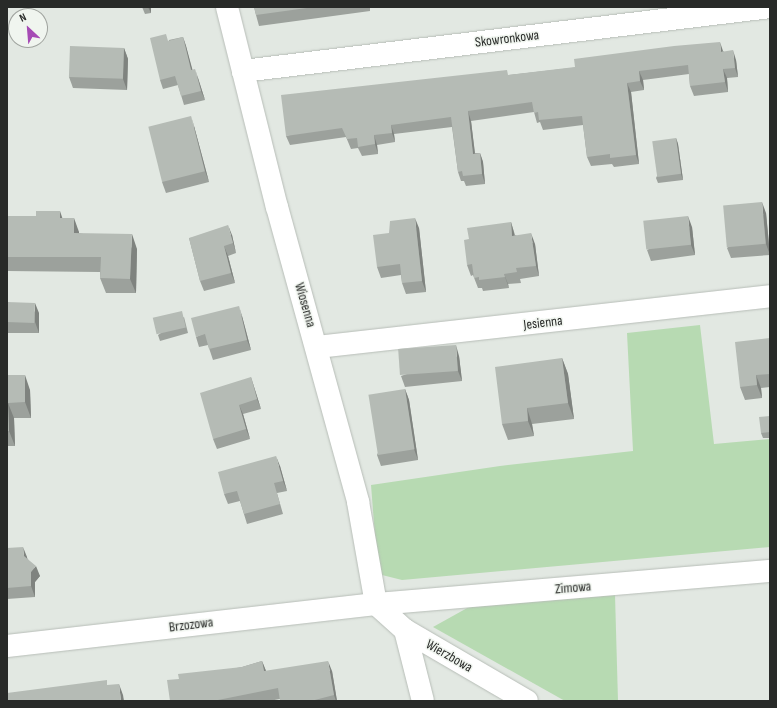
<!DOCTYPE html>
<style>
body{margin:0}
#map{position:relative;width:777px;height:708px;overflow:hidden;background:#e2e8e2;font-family:"Sofia Sans Condensed",sans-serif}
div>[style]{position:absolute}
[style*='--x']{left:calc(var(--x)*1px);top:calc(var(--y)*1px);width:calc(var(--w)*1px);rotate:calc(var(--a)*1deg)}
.green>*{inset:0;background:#b7dab2}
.roads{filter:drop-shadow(0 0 1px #b7bdb7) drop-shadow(0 0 1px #b7bdb7)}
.minor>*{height:22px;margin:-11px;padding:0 11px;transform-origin:11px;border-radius:11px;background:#fff}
.wall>*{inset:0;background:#9ca19c}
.shaded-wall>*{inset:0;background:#7f837f}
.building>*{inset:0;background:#b5bbb5;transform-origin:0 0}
span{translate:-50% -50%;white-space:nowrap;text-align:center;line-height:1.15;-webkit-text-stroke:3px #f0f5ef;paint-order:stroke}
.street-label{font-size:14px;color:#282a28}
.frame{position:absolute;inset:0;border:8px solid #282a28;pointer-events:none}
.north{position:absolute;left:8px;top:8px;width:40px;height:40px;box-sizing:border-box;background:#f0f5ef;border:1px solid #a0a49f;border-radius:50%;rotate:334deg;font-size:11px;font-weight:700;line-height:16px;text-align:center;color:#282a28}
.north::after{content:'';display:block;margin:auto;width:14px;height:18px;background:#a64bb5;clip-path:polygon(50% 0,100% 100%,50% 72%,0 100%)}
</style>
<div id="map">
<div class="green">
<div style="clip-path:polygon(700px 325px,714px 444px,770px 439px,770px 547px,402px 580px,378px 574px,371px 485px,500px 466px,633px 451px,627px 333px)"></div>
<div style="clip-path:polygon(615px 595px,618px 701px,565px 701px,433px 627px,469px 607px)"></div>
</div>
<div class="roads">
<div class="minor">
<div style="--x:227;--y:7;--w:206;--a:76"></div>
<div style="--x:277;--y:207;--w:306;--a:74.6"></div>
<div style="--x:358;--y:502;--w:104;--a:80"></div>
<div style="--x:243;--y:71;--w:531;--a:-6.92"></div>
<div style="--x:317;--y:347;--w:456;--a:-6.4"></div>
<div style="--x:376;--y:604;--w:39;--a:42"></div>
<div style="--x:405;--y:630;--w:141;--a:30.2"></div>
<div style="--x:405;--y:630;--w:73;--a:75.8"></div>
<div style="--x:7;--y:646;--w:371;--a:-6.5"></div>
<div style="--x:376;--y:604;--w:395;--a:-4.8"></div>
</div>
</div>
<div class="wall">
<div style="clip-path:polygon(142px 7px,151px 7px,151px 13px,145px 14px)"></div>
<div style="clip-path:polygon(254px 7px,370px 7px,370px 11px,259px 26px,256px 15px)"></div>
<div style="clip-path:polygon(183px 37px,186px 46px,192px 70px,198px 78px,205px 100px,184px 105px,178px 85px,163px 89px,160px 80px,169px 40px)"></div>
<div style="clip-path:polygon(124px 48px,128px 59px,127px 90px,73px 88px,69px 77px)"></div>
<div style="clip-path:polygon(723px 51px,736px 60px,738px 77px,727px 78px,728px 92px,694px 96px,690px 86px,689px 74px,643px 80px,644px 90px,631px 92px,639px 164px,614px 167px,612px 164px,591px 166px,587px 157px,583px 125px,543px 130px,540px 122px,537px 123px,534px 112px,471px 121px,475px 153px,480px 153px,483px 162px,485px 184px,466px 186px,464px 181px,461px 181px,458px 172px,452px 127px,394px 134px,395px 142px,377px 145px,378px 154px,362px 156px,358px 148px,351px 149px,346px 137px,290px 145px,286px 136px,509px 75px)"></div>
<div style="clip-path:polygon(194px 126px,209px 182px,166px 193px,162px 182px)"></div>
<div style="clip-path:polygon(676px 138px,678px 144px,683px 180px,658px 183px,656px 178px)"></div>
<div style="clip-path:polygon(766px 213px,770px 255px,731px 258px,727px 248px)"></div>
<div style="clip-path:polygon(7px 216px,62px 218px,79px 232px,79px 233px,137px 249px,136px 293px,106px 293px,100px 278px,100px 272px,7px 271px)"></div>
<div style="clip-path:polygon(511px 222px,515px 235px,535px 244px,539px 276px,520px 279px,521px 283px,508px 284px,509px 288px,483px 291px,482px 288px,478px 288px,473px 275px,471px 276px,467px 265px)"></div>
<div style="clip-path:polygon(692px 227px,695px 255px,651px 261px,647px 250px)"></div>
<div style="clip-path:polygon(419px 228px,426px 292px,406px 294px,402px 283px,401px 275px,381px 278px,377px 267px,389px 233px)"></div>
<div style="clip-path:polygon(232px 235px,236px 253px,228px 256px,235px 283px,204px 291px,200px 281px,189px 238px)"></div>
<div style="clip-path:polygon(7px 302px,39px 313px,39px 333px,8px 333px,8px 358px,7px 358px)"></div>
<div style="clip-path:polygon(242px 316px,251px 350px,213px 360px,208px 345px,199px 347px,196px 337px)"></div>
<div style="clip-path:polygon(184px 317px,188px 333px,160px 341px,158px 335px)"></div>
<div style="clip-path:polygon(770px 338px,770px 387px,761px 388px,762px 398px,745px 400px,740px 387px)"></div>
<div style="clip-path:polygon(459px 356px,462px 381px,405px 387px,401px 376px)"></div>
<div style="clip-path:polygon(562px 358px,568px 374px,574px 419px,532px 424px,534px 436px,508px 440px,502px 424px)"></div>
<div style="clip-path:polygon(7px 375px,30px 390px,31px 418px,14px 418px,15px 446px,7px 446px)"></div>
<div style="clip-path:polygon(251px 377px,261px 409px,243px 414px,250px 439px,217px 449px,213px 439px)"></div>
<div style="clip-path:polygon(405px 389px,409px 400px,418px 460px,381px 466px,377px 455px)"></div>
<div style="clip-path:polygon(770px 416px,770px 438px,763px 438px,761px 433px)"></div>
<div style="clip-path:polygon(280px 466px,287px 491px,277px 493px,283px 514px,247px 524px,240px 501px,228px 504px,224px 494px)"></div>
<div style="clip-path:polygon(7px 548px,27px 557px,27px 558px,40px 576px,35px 582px,35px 597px,7px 599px)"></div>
<div style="clip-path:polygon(262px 661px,266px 671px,332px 671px,337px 701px,280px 701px,280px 699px,269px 701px,170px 701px,179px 679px,242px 667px)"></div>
</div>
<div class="shaded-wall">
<div style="clip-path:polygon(148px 7px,151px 7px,151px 13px)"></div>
<div style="clip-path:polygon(183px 37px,186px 46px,195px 79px,191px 70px)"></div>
<div style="clip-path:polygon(720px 42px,723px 51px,721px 52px)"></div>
<div style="clip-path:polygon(124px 48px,128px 59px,127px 90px,123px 79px)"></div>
<div style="clip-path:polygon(733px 50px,736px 60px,738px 77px,735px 68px)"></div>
<div style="clip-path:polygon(195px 69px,198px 78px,205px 100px,201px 91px)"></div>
<div style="clip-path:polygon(723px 69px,727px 78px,728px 92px,725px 82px)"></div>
<div style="clip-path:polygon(639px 71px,643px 80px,644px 90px,640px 81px)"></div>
<div style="clip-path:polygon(627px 83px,631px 92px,639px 164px,636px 155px)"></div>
<div style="clip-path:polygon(468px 111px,471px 121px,476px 163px,473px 154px)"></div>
<div style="clip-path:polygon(191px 116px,194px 126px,209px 182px,205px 171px)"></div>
<div style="clip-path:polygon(391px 125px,394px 134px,395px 142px,392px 133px)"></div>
<div style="clip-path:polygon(374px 135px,377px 145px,378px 154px,375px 144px)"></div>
<div style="clip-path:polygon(676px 138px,678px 144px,683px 180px,681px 174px)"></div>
<div style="clip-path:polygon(480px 153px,483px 162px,485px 184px,482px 174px)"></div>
<div style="clip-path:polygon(762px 202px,766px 213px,770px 255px,766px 244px)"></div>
<div style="clip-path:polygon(60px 211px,65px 226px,60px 218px)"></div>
<div style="clip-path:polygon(688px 216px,692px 227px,695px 255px,691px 245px)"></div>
<div style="clip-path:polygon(74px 218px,79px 232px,79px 248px,74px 233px)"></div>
<div style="clip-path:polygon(415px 218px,419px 228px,426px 292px,422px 281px)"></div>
<div style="clip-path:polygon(511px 222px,514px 233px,516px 246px,512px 236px)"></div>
<div style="clip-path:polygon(228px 225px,232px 235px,236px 253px,233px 243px)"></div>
<div style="clip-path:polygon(531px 233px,535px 244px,539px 276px,536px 266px)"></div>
<div style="clip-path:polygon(132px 234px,137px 249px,136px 293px,130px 279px)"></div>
<div style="clip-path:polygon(224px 246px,228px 256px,235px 283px,231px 273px)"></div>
<div style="clip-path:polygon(504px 274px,508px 284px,509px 288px,505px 277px)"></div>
<div style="clip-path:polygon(35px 303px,39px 313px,39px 333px,35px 322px)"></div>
<div style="clip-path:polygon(239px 306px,242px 316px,251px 350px,247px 340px)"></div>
<div style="clip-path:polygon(7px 329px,8px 333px,8px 358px,7px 355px)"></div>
<div style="clip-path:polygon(456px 345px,459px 356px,462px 381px,458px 371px)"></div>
<div style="clip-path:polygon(562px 358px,568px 374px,574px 419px,568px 403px)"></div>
<div style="clip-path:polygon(25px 375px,30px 390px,31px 418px,25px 402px)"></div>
<div style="clip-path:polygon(756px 375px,761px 388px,762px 398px,757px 385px)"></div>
<div style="clip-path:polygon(251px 377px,254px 387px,261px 409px,257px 399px)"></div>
<div style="clip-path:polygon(405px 389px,409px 400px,418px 460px,414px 449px)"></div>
<div style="clip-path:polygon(8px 403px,14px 418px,15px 446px,9px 431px)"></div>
<div style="clip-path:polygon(239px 405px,243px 414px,250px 439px,246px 429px)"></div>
<div style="clip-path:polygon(527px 408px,532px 424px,534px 436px,528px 421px)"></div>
<div style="clip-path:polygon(276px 456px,280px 466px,287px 491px,283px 481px)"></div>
<div style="clip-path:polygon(23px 547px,27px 557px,28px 566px,24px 556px)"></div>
<div style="clip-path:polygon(36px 566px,40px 576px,35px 582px,35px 597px,31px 586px,31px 572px)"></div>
<div style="clip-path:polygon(262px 661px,266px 671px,264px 671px)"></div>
<div style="clip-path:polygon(328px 661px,332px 671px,337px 701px,336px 701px,334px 695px)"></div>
<div style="clip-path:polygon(119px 684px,123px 695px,124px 701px,121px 701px)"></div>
</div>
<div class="building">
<div style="clip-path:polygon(254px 7px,314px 7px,256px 15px)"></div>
<div style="clip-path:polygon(166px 34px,168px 41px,183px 37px,191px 70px,195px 69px,201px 91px,181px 96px,175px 76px,160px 80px,150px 38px)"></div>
<div style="clip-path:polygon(720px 42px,721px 52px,733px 50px,735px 68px,723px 69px,725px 82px,690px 86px,688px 65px,639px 71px,640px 81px,627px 83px,636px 155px,610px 158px,610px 154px,587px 157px,582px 116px,539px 120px,538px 112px,534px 113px,532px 102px,468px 111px,473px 154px,480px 153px,482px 174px,463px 176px,462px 171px,458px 172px,451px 117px,391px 125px,392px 133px,374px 135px,375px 144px,358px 147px,357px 138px,347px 139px,342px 128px,286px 136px,281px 95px,507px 70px,508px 75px,575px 67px,574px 59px,674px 46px)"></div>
<div style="left:70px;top:46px;width:54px;height:31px;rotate:2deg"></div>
<div style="left:191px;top:116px;width:57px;height:44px;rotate:76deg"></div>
<div style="left:676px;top:138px;width:36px;height:24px;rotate:82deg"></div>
<div style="left:762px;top:202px;width:42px;height:39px;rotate:85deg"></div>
<div style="clip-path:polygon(36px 211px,60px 211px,60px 218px,74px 218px,74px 233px,132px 234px,130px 279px,100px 278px,101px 257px,7px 257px,7px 216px,36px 216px)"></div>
<div style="left:688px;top:216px;width:29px;height:45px;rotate:84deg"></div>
<div style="clip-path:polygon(415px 218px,422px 281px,402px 283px,400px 264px,377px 267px,373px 235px,389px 233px,390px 221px)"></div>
<div style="clip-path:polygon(511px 222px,512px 236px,531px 233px,536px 266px,516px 268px,517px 272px,504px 274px,505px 277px,479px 280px,479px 277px,474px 278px,472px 264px,467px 265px,464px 240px,469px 239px,467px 228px)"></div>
<div style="clip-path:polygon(228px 225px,233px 243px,224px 246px,231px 273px,200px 281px,189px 238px)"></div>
<div style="left:7px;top:302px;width:28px;height:20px;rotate:2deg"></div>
<div style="clip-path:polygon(239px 306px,247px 340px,209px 349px,205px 334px,196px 337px,191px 318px)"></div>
<div style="left:182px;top:311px;width:17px;height:30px;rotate:77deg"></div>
<div style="clip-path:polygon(770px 338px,770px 374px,756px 375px,757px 385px,740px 387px,735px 342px)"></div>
<div style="left:456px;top:345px;width:26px;height:58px;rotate:86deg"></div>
<div style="clip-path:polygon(562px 358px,568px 403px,527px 408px,528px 421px,502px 424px,495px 367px)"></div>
<div style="clip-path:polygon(7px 375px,25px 375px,25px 402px,8px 403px,9px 431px,7px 431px)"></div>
<div style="clip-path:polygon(251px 377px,257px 399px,239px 405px,246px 429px,213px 439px,200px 393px)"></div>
<div style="left:405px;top:389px;width:61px;height:37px;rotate:81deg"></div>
<div style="clip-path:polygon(770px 416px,770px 432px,761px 433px,759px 417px)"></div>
<div style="clip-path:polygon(276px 456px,283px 481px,274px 483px,280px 504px,244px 514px,237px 491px,224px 494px,218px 472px)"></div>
<div style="clip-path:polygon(23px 547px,24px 556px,36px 566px,31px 572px,31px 586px,7px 588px,7px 548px)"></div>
<div style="clip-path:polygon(262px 661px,264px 671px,328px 661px,334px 695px,311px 701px,280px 701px,278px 688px,218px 700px,218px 701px,170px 701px,167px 680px,179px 679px,178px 674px,242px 667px)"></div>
<div style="clip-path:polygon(107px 680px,107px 685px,119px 684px,121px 701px,7px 701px,7px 693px)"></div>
</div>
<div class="street-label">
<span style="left:507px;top:39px;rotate:-7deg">Skowronkowa</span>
<span style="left:305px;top:305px;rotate:74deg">Wiosenna</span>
<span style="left:543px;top:323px;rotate:-7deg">Jesienna</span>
<span style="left:573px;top:588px;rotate:-5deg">Zimowa</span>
<span style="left:191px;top:625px;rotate:-7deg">Brzozowa</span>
<span style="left:449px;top:656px;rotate:30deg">Wierzbowa</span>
</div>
<div class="frame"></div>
<div class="north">N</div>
</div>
